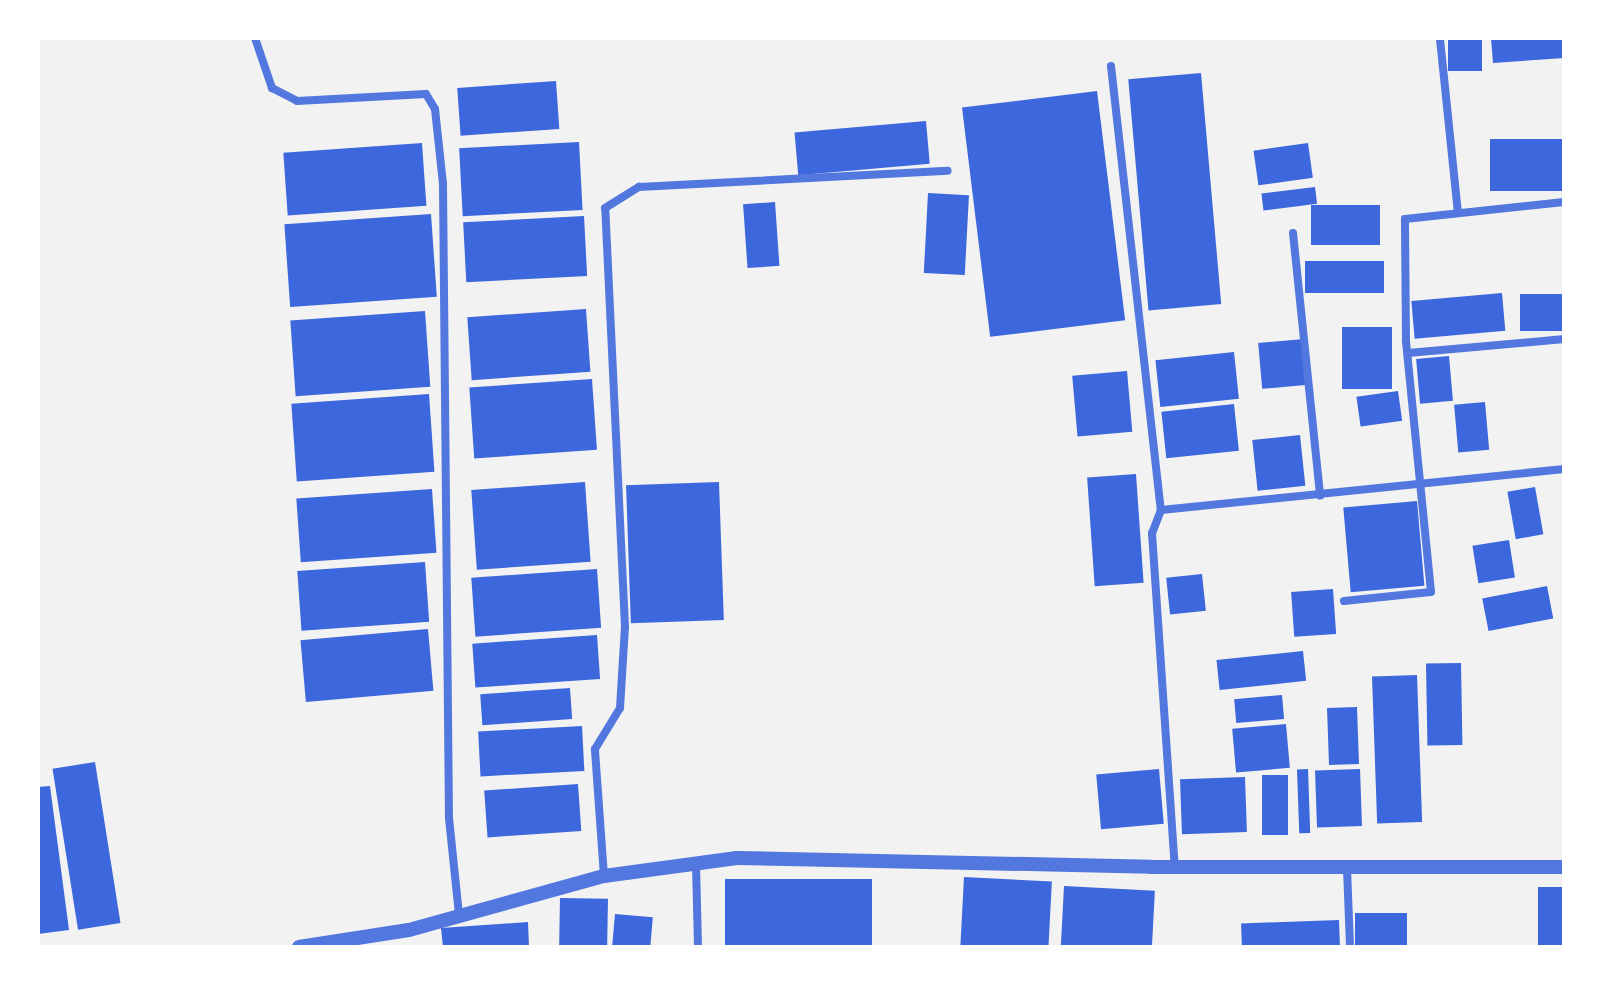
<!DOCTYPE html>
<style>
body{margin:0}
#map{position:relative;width:1602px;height:985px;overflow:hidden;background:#f2f2f2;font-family:Cabin,sans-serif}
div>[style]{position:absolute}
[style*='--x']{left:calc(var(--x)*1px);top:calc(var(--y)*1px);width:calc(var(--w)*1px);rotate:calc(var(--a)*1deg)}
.building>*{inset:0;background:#3d67dc;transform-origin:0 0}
.minor>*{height:8px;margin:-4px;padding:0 4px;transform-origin:4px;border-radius:4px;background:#5277de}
.tertiary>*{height:14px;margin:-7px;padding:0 7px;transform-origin:7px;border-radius:7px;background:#5277de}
span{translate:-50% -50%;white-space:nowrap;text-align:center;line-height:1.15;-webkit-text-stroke:6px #fff;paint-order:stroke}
.frame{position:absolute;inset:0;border:40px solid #fff;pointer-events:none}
</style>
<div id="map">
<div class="building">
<div style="left:1448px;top:38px;width:34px;height:33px"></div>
<div style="clip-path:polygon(1491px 38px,1564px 38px,1564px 58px,1493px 63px)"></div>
<div style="left:1201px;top:73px;width:232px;height:73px;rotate:85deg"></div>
<div style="left:556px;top:81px;width:48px;height:99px;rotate:86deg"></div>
<div style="left:1097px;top:91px;width:231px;height:136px;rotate:83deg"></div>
<div style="left:926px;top:121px;width:43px;height:132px;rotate:85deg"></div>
<div style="left:1564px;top:139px;width:52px;height:74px;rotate:90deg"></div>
<div style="left:579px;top:142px;width:68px;height:120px;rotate:87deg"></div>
<div style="left:422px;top:143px;width:63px;height:139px;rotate:86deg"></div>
<div style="left:1308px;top:143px;width:35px;height:55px;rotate:82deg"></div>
<div style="left:1315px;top:187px;width:17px;height:54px;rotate:83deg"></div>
<div style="left:928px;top:193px;width:41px;height:80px;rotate:3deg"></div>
<div style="left:775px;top:202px;width:64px;height:32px;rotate:86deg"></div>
<div style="left:1311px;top:205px;width:69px;height:40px"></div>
<div style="left:431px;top:214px;width:83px;height:147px;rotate:86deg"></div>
<div style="left:584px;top:216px;width:60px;height:121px;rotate:87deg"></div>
<div style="left:1305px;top:261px;width:79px;height:32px"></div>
<div style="left:1502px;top:293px;width:38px;height:91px;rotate:85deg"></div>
<div style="left:1564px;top:294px;width:37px;height:44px;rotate:90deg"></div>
<div style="left:586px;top:309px;width:63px;height:119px;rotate:86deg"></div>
<div style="left:425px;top:311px;width:76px;height:135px;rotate:86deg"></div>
<div style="left:1342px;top:327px;width:50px;height:62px"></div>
<div style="left:1304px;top:339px;width:46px;height:46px;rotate:85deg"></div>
<div style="left:1234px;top:352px;width:47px;height:79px;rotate:84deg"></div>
<div style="left:1449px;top:356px;width:45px;height:33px;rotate:85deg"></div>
<div style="left:1127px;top:371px;width:61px;height:55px;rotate:85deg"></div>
<div style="left:592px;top:379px;width:71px;height:123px;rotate:86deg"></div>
<div style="left:1398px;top:391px;width:30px;height:42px;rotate:82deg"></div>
<div style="left:429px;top:394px;width:78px;height:138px;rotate:86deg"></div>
<div style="left:1485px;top:402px;width:48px;height:31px;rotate:85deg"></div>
<div style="left:1234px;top:404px;width:47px;height:73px;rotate:84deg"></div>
<div style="left:1300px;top:435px;width:51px;height:48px;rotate:84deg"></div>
<div style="left:1136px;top:474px;width:109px;height:49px;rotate:86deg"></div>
<div style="left:585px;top:482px;width:80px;height:114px;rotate:86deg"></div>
<div style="left:719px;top:482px;width:138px;height:93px;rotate:88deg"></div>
<div style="left:1535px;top:487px;width:48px;height:28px;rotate:80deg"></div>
<div style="left:432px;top:489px;width:64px;height:136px;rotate:86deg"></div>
<div style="left:1417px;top:501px;width:85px;height:74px;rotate:85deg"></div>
<div style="left:1509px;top:540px;width:38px;height:37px;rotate:81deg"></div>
<div style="left:425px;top:562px;width:60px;height:128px;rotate:86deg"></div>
<div style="left:597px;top:569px;width:59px;height:126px;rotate:86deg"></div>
<div style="left:1202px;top:574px;width:37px;height:36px;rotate:84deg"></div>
<div style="left:1547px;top:586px;width:33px;height:66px;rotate:79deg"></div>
<div style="left:1333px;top:589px;width:45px;height:42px;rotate:86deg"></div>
<div style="left:428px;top:629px;width:62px;height:128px;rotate:85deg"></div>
<div style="left:597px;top:635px;width:44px;height:125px;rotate:86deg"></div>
<div style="left:1303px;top:651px;width:30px;height:87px;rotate:84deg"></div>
<div style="left:1461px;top:663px;width:82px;height:35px;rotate:89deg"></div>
<div style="left:1417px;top:675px;width:147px;height:45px;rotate:88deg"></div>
<div style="left:570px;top:688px;width:31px;height:90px;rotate:86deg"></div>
<div style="left:1282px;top:695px;width:24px;height:48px;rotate:85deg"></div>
<div style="left:1357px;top:707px;width:57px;height:30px;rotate:88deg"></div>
<div style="left:1286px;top:724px;width:44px;height:54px;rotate:85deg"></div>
<div style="left:582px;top:726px;width:45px;height:104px;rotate:87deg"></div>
<div style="left:95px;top:762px;width:163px;height:43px;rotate:81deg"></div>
<div style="left:1159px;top:769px;width:55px;height:63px;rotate:85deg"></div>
<div style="left:1308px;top:769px;width:64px;height:11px;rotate:88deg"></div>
<div style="left:1360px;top:769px;width:57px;height:45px;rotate:88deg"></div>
<div style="left:1262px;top:775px;width:26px;height:60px"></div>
<div style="left:1245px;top:777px;width:55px;height:65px;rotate:88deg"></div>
<div style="left:578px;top:784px;width:47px;height:94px;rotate:86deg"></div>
<div style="clip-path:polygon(50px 786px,69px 930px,38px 934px,38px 787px)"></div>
<div style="left:964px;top:877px;width:88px;height:70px;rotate:3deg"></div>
<div style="left:872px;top:879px;width:68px;height:147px;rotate:90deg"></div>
<div style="left:1064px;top:886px;width:91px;height:61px;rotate:3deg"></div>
<div style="left:1564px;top:887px;width:60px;height:26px;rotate:90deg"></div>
<div style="left:560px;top:898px;width:48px;height:49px;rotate:1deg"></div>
<div style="left:1407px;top:913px;width:34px;height:52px;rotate:90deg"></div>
<div style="left:615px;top:914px;width:38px;height:33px;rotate:5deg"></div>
<div style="left:1339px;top:920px;width:27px;height:98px;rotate:88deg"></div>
<div style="clip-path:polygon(528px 922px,529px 947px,443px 947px,441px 928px)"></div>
</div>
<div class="minor">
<div style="--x:255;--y:38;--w:53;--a:71.2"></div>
<div style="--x:272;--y:88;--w:28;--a:27"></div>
<div style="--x:297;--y:101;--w:129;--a:-3.1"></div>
<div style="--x:426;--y:94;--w:17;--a:59"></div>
<div style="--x:435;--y:109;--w:75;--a:83.9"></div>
<div style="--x:443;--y:184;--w:634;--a:89.46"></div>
<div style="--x:449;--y:818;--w:97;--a:84.1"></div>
<div style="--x:1440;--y:39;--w:175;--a:84.1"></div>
<div style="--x:1111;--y:66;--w:447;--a:83.6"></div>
<div style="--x:1161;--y:510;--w:25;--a:111"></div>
<div style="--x:1152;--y:533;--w:336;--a:86.1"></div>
<div style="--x:1293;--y:233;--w:264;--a:84.1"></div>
<div style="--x:1408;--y:353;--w:157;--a:-5.1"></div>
<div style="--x:1161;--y:510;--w:405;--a:-5.8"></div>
<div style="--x:1344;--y:601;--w:87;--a:-5.9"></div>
<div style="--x:1431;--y:592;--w:253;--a:-95.7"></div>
<div style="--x:1406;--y:340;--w:121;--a:-90.5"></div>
<div style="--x:1405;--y:219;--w:160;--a:-6.1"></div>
<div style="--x:696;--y:864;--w:83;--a:88.6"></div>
<div style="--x:1347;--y:868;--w:79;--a:87.8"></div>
<div style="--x:604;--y:876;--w:127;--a:-94.1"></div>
<div style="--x:595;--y:749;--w:48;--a:-58.6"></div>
<div style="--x:620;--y:708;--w:81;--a:-86.5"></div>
<div style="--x:625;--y:627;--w:419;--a:-92.7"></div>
<div style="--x:605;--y:208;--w:40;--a:-32"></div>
<div style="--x:639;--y:187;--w:309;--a:-3"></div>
</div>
<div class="tertiary">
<div style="--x:299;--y:947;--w:111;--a:-8.8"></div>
<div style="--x:409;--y:930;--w:202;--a:-15.5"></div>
<div style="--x:604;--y:876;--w:134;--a:-7.7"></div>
<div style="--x:737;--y:858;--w:414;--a:1.2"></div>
<div style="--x:1151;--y:867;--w:413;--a:0"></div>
</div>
<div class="frame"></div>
</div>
